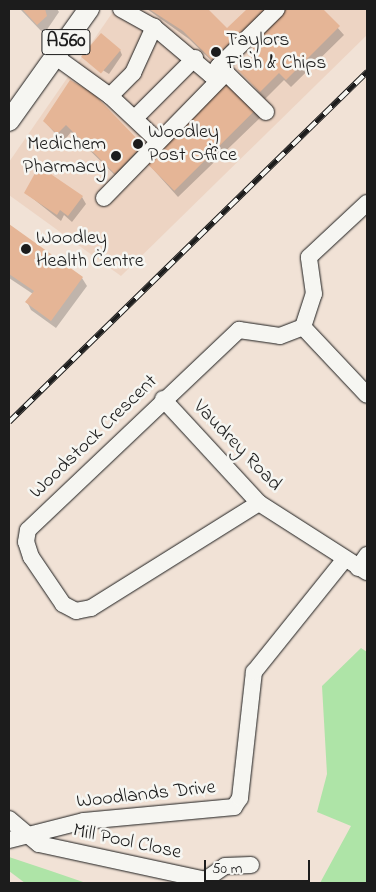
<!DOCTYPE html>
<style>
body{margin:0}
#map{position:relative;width:376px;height:892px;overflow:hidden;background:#f1e2d6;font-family:"Indie Flower",sans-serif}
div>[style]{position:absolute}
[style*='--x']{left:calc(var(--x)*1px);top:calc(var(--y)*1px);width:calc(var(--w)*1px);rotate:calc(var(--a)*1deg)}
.built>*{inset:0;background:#edd4c3}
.green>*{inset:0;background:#aee4a7}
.shadow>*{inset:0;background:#0003}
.building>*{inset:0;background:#e5b596;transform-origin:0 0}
.roads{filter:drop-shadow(0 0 1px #1c1c1c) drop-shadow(0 0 1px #1c1c1c)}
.minor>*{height:16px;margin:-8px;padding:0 8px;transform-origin:8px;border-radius:8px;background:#f6f6f2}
.major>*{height:20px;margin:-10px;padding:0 10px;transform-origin:10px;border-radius:10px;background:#f6f6f2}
.rail>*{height:5.5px;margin-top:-2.75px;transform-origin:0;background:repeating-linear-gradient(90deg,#f6f6f2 0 11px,#1c1c1c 0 22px);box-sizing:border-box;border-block:1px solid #1c1c1c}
.dots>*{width:14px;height:14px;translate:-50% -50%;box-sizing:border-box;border:2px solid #f6f6f2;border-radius:50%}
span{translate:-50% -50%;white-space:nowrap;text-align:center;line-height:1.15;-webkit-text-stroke:5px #f6f6f2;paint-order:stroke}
.shield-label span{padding:1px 4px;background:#f6f6f2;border:1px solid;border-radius:4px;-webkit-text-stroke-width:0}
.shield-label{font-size:19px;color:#1c1c1c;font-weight:700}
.poi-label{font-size:20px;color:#1c1c1c}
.left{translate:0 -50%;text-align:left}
.right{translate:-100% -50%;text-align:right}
.street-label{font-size:20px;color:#1c1c1c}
.frame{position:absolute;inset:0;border:10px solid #1c1c1c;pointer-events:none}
.scale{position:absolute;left:204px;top:860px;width:106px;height:22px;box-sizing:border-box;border:2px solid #1c1c1c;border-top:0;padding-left:6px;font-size:15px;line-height:18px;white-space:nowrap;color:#1c1c1c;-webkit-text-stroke:4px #f6f6f2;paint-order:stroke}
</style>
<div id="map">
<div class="built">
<div style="clip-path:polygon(115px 9px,367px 9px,367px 35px,121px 276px,9px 195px,9px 162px)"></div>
</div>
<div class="green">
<div style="clip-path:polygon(361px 648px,367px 652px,367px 883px,320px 883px,351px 826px,317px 812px,327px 774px,322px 686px)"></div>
<div style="clip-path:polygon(9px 857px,51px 871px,86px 883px,25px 883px,9px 871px)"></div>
</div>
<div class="shadow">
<div style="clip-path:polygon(20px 9px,57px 9px,59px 12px,44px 34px)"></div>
<div style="clip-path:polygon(147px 9px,207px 9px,227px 30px,249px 9px,263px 9px,269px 18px,218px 67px,189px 39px)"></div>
<div style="clip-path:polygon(283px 9px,321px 9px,344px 35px,291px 87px,284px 80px,265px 99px,240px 70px,257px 54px,249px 42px)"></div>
<div style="clip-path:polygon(120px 50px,122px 55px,109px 74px,85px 59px)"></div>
<div style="clip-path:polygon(226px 78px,261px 117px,178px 197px,143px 158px,121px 181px,71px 132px,63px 142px,45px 122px,71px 82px,147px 155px)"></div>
<div style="clip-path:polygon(26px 193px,82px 197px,86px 204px,72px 222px,64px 215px,61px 221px)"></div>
<div style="clip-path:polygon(9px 225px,82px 278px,87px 286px,56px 328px,31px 310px,27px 302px,33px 294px,9px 278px)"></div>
</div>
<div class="building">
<div style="clip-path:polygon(22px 9px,45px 9px,47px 16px,37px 25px)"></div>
<div style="clip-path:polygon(149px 9px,208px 9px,227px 28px,247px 9px,266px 9px,212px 60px,183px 31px)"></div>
<div style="clip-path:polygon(281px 9px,323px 9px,340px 26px,286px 80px,279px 73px,260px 92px,238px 70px,257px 52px,247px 42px)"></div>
<div style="left:101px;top:33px;width:26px;height:31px;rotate:40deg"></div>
<div style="left:226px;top:77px;width:44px;height:117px;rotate:45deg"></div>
<div style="clip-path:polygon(70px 80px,93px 93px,143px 145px,115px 174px,66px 125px,57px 134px,43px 121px)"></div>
<div style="clip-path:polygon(39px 166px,83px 196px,68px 216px,60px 210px,57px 215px,24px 193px)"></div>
<div style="clip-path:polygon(9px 224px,83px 277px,51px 321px,25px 302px,34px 291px,9px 274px)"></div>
</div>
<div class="roads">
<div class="minor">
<div style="--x:121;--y:9;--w:38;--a:29"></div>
<div style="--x:154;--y:27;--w:75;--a:40.1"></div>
<div style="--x:211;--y:75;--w:12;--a:-48"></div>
<div style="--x:56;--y:57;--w:67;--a:35.8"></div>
<div style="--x:110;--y:96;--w:66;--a:43.2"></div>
<div style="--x:110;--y:96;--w:33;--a:-45"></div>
<div style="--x:133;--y:73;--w:51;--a:-65.5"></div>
<div style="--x:266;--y:112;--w:66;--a:-135.6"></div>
<div style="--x:219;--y:66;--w:81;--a:-44.5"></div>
<div style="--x:135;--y:118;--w:85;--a:-45"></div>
<div style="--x:104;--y:198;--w:175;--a:-45.7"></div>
<div style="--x:303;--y:327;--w:35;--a:-72"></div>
<div style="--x:314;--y:294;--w:37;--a:-98"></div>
<div style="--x:309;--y:257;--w:79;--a:-43"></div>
<div style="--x:303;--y:327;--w:93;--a:46.7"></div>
<div style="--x:163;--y:399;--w:142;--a:47.3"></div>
<div style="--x:259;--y:503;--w:128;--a:32.6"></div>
<div style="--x:259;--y:503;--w:198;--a:148"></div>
<div style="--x:91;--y:608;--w:15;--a:169"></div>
<div style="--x:76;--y:611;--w:15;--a:-152"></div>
<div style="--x:63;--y:604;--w:57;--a:-124.2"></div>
<div style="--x:31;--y:557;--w:16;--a:-108"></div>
<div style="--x:26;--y:542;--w:12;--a:-81"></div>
<div style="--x:28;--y:530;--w:291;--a:-43.5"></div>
<div style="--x:239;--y:330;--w:41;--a:8.3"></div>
<div style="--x:280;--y:336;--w:25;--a:-21"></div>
<div style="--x:358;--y:568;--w:16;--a:-55"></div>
<div style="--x:9;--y:819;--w:39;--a:40"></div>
<div style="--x:39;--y:844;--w:170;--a:12.2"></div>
<div style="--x:205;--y:880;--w:24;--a:-35"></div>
<div style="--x:225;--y:866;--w:26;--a:-2"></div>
<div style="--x:9;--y:840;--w:77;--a:-14.2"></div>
<div style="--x:84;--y:821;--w:151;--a:-5.3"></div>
<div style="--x:234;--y:807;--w:11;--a:-56"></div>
<div style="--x:240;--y:798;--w:127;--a:-83.7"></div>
<div style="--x:254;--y:672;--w:144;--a:-51.2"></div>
</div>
<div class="major">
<div style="--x:9;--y:121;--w:138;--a:-54.5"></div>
</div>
</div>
<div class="rail">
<div style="--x:9;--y:422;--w:501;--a:-44.35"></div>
</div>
<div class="dots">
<div style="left:216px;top:52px;background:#1c1c1c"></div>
<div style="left:138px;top:144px;background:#1c1c1c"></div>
<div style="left:116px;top:156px;background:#1c1c1c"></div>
<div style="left:26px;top:249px;background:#1c1c1c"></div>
</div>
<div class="shield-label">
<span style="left:66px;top:42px">A560</span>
</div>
<div class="poi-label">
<span class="left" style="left:226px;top:52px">Taylors<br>Fish &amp; Chips</span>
<span class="left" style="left:148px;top:144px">Woodley<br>Post Office</span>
<span class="right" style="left:106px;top:156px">Medichem<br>Pharmacy</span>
<span class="left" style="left:36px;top:250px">Woodley<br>Health Centre</span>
</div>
<div class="street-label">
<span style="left:94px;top:437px;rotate:-44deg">Woodstock Crescent</span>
<span style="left:237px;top:446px;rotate:46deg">Vaudrey Road</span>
<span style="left:146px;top:795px;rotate:-6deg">Woodlands Drive</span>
<span style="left:127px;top:842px;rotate:12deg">Mill Pool Close</span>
</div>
<div class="frame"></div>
<div class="scale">50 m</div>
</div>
